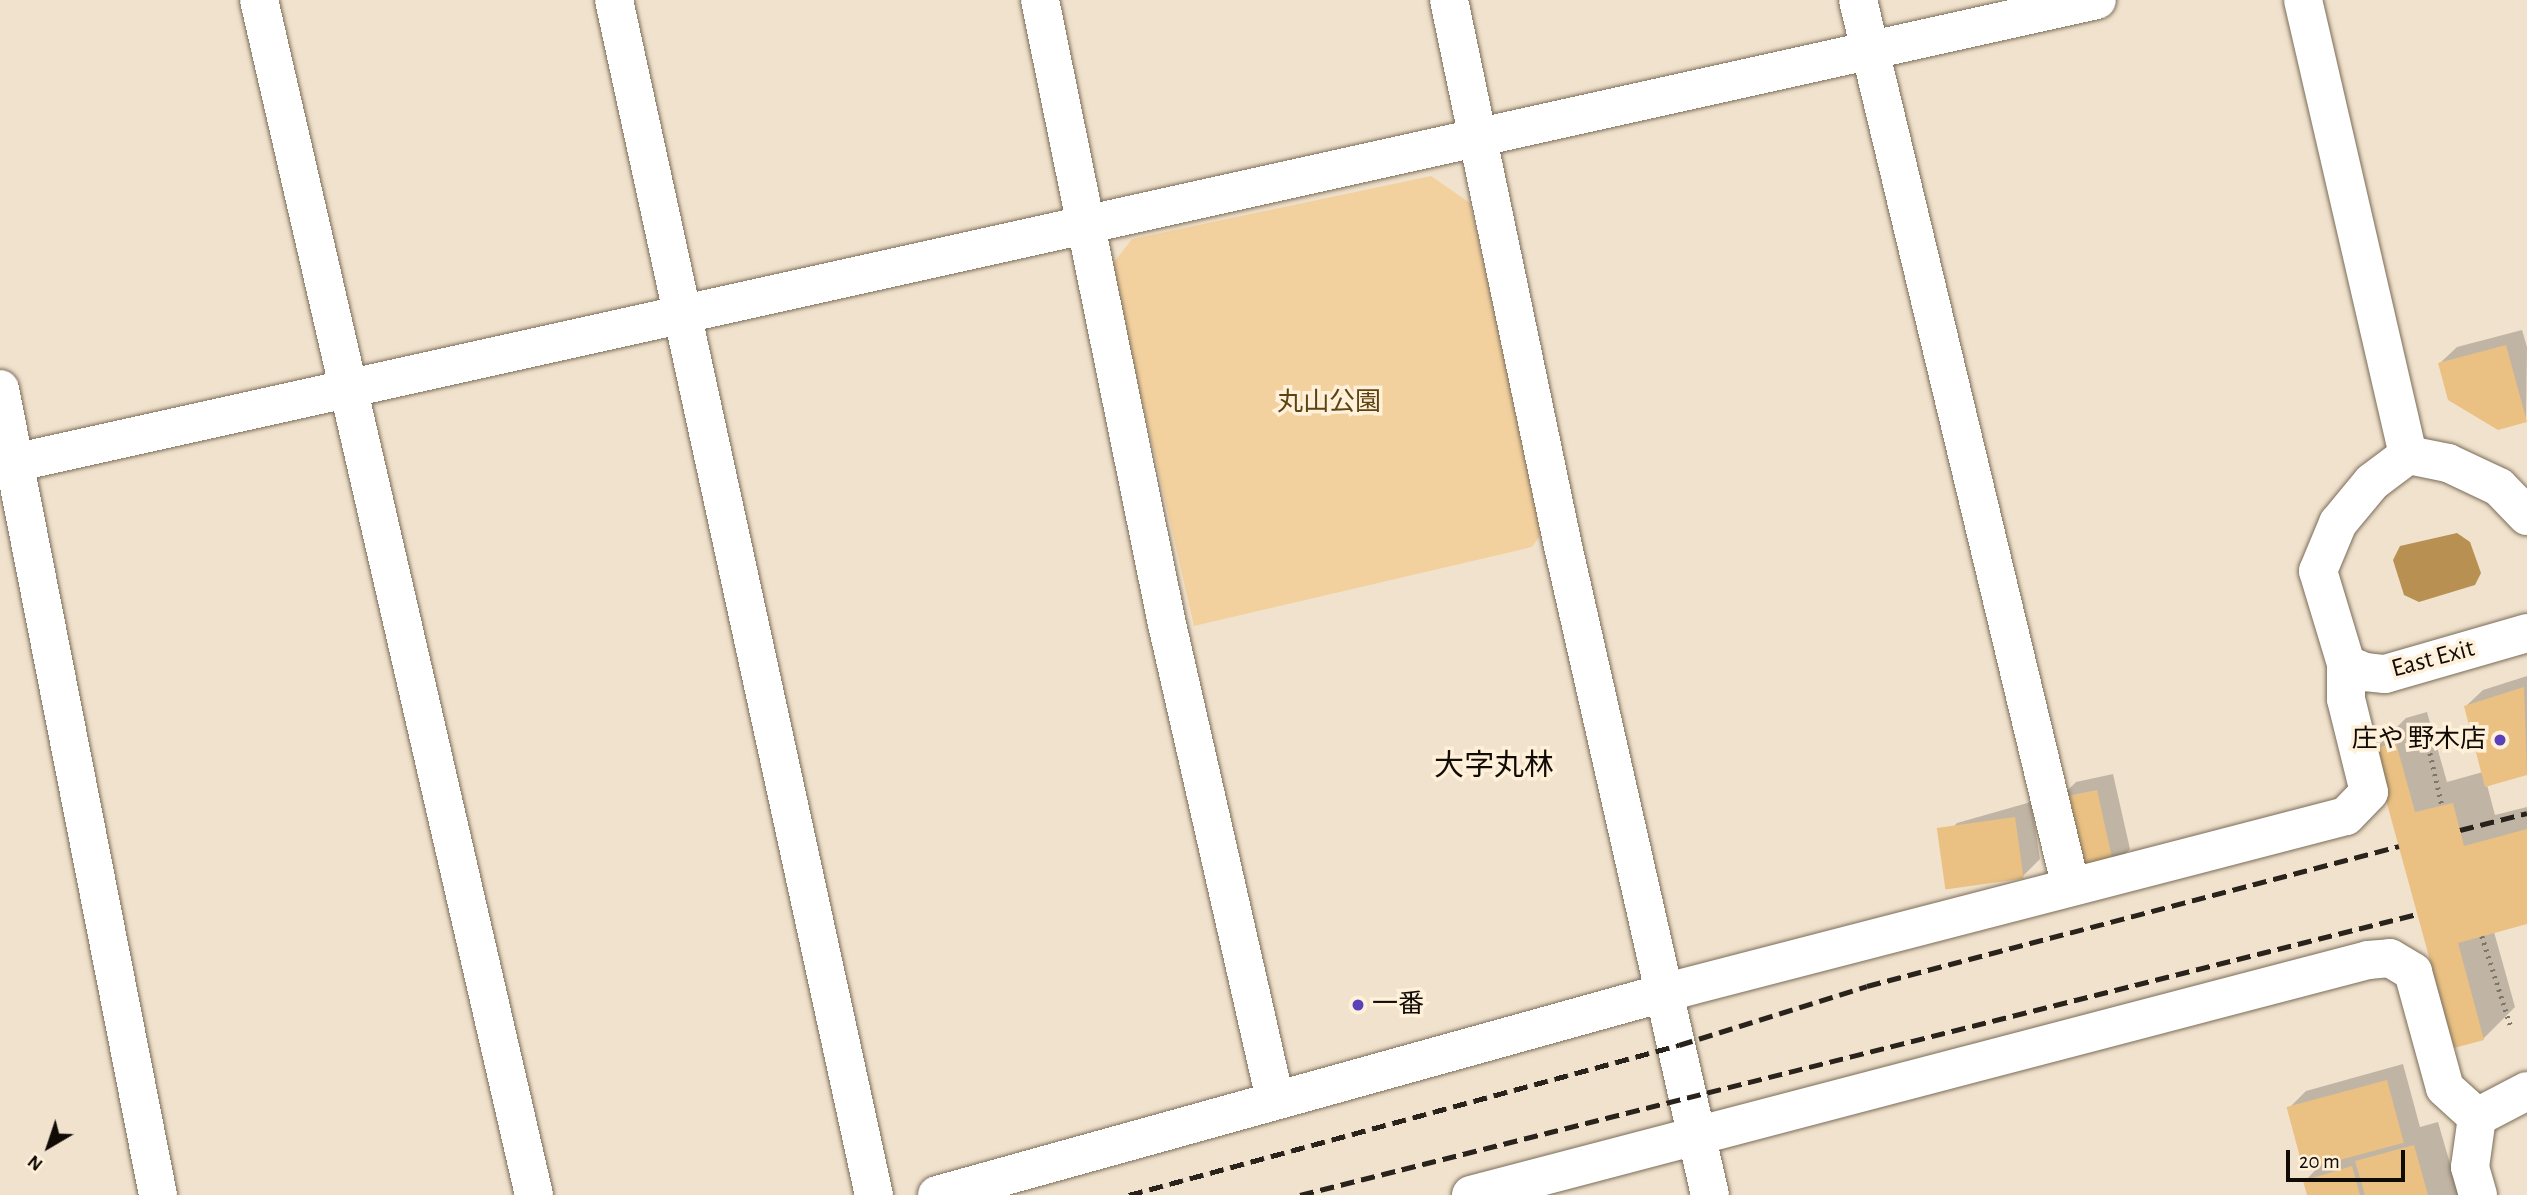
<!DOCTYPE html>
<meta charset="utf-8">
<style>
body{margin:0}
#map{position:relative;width:2527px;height:1195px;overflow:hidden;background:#f1e2cd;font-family:"Alegreya Sans","Noto Sans JP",sans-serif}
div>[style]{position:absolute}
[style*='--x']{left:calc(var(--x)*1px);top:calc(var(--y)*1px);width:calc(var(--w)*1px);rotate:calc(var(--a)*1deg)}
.green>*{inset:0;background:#f3d19f}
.water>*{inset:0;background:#b79052}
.shadow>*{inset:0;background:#0003}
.building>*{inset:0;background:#eac183;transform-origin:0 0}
.path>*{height:4.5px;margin-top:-2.25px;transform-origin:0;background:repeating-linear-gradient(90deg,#7f7567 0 2px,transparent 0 7px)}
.roads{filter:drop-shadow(0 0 2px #7a6d59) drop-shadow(0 0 2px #7a6d59)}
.minor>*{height:38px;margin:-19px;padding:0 19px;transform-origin:19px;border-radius:19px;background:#fff}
.tertiary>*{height:38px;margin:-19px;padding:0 19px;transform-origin:19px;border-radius:19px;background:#fff}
.rail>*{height:5px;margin-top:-2.5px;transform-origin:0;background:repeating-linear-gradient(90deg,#29231c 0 14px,transparent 0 21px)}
.dots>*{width:19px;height:19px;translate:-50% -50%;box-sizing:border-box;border:4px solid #fff0da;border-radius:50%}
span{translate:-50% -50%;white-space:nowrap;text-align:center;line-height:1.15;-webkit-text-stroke:7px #fff0da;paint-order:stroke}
.park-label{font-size:26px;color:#5e4312}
.street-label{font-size:26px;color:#100b05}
.poi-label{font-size:26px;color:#100b05}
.right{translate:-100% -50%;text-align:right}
.left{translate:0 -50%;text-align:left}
.quarter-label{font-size:30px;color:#100b05}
.north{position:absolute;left:14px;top:1111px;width:70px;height:70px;-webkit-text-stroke:5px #fff0da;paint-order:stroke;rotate:219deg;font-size:19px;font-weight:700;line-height:28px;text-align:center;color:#100b05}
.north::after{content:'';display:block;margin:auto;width:24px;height:32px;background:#100b05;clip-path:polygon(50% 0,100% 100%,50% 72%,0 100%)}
.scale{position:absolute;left:2286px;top:1150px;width:119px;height:32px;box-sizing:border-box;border:4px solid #100b05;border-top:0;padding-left:9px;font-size:21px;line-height:24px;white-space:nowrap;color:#100b05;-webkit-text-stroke:5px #fff0da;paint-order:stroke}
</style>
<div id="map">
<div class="green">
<div style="clip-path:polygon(1431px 176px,1470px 203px,1544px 530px,1532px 547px,1194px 626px,1111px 266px,1132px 239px)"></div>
</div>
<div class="water">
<div style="clip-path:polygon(2457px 533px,2470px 542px,2481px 573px,2475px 585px,2419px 602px,2404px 595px,2393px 560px,2400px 546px)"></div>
</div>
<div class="shadow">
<div style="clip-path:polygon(2522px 330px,2527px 347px,2526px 420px,2440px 363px,2457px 347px)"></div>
<div style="clip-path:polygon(2527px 676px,2527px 773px,2487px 785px,2495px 815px,2527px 807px,2527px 923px,2494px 932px,2515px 1007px,2483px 1039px,2374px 750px,2406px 718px,2427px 712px,2447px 782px,2483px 772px,2466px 706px,2483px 690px)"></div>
<div style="clip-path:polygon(2113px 774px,2130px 849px,2113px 865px,2059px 799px,2076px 782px)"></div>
<div style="clip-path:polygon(2031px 802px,2040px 859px,2023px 876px,1941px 840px,1957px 823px)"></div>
<div style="clip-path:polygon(2403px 1064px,2420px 1127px,2438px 1122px,2459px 1195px,2309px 1195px,2305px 1181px,2322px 1163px,2289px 1108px,2306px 1091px)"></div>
</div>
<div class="building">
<div style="clip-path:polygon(2506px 345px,2527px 422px,2498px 430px,2448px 400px,2438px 363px)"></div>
<div style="clip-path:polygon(2524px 687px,2527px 775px,2485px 787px,2464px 706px)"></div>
<div style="clip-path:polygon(2396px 743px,2415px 812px,2453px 803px,2464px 846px,2527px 829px,2527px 924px,2458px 943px,2484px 1040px,2454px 1048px,2372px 749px)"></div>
<div style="clip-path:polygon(2097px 790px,2114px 867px,2071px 865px,2057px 798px)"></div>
<div style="left:2015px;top:817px;width:62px;height:79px;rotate:82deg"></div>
<div style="left:2387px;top:1080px;width:65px;height:104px;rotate:75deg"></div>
<div style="clip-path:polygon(2414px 1145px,2428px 1195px,2365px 1195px,2355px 1161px)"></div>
<div style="clip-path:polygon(2352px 1166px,2360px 1195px,2307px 1195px,2303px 1181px)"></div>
</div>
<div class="path">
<div style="--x:2424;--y:726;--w:81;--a:77.2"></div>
<div style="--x:2482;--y:936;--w:96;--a:72.3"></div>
</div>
<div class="roads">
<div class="minor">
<div style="--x:259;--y:0;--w:1226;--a:77.04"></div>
<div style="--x:614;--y:0;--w:1223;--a:77.73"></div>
<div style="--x:1040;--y:0;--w:637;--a:78.5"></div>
<div style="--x:1167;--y:624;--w:486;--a:77.2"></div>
<div style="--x:1449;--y:0;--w:558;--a:78.21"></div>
<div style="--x:1563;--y:546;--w:665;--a:77.24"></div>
<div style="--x:1858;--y:0;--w:909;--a:76.51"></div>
<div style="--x:0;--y:389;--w:821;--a:78.91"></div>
<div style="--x:0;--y:466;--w:2148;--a:-12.53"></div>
<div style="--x:937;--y:1195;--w:758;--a:-15.54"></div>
<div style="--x:1667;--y:992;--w:701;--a:-14.53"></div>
<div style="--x:2346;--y:816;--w:33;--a:-46"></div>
<div style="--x:2369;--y:792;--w:96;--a:-103.9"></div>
<div style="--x:2346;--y:699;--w:35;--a:-90"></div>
<div style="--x:1471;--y:1195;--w:927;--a:-14.68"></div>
<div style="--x:2368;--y:960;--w:22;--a:-5"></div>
<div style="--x:2390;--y:958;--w:27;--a:31"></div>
<div style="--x:2413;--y:972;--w:120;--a:74.6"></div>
<div style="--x:2445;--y:1088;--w:43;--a:42.2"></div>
</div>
<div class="tertiary">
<div style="--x:2303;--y:0;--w:467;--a:77"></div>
<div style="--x:2527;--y:516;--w:40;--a:-134"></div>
<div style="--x:2499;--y:487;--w:56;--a:-154.8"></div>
<div style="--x:2448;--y:463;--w:41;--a:-168.7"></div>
<div style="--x:2408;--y:455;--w:45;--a:143.1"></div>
<div style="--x:2372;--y:482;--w:53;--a:129.7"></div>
<div style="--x:2338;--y:523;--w:52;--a:112.6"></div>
<div style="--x:2318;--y:571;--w:97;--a:73.2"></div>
<div style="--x:2346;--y:664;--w:21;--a:23"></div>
<div style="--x:2365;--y:672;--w:20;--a:6"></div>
<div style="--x:2385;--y:674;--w:148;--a:-16.1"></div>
<div style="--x:2478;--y:1195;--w:29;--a:-106"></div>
<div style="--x:2470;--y:1167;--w:50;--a:-82"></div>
<div style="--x:2477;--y:1117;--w:56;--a:-27.5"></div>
</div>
</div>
<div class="rail">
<div style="--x:2460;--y:830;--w:69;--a:-14.2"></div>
<div style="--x:1129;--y:1195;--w:570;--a:-15.26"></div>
<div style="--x:1679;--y:1045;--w:197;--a:-17.4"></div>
<div style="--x:1867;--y:986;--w:550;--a:-14.74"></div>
<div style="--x:1300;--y:1195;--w:1152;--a:-14.12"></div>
</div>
<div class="dots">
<div style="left:2500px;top:740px;background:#5b41b9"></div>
<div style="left:1358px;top:1005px;background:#5b41b9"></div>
</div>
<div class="park-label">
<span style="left:1329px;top:403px">丸山公園</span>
</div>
<div class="street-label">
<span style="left:2433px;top:659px;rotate:-15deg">East Exit</span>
</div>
<div class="poi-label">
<span class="right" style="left:2486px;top:740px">庄や 野木店</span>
<span class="left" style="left:1372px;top:1005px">一番</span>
</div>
<div class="quarter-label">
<span style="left:1494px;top:766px">大字丸林</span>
</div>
<div class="north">N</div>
<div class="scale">20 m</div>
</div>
